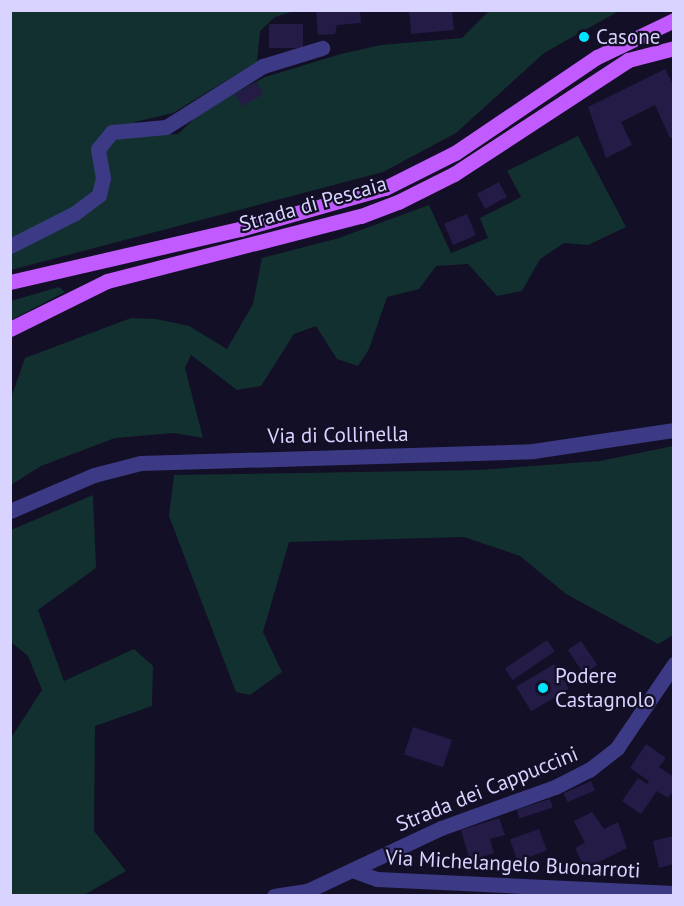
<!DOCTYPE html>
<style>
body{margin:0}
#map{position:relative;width:684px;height:906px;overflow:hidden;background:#130f26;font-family:"PT Sans",sans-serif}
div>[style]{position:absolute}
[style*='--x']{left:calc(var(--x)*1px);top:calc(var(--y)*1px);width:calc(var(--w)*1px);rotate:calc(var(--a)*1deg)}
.green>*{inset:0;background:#12302f}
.building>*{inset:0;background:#241b47;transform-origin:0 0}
.street>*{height:15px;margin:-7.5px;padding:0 7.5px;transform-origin:7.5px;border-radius:7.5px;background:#3d3a85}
.primary>*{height:15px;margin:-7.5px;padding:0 7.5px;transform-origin:7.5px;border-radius:7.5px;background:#c25bff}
.dots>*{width:16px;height:16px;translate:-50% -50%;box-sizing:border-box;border:3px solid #130f26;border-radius:50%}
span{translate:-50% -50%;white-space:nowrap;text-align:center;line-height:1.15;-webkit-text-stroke:4.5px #130f26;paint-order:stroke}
.poi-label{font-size:21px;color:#d9d4ff}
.left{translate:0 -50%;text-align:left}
.street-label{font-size:21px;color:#d9d4ff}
.frame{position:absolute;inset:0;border:12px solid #d9d4ff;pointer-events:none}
</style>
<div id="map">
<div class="green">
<div style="clip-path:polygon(11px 11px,294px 11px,275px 17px,260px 31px,257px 62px,173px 113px,135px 122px,129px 136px,178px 134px,202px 111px,265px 77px,341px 54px,381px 45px,462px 38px,489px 11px,619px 11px,544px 53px,456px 133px,383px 172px,11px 270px)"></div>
<div style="clip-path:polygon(578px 136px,626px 227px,588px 245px,564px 243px,540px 259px,522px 291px,497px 296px,468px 264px,436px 266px,419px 289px,387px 297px,369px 349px,358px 366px,337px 359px,316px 326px,294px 334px,261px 386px,237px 390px,191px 355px,185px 368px,203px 438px,174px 433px,115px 438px,41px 466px,11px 485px,11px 398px,25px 358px,131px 318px,156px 319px,189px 326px,227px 349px,253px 304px,262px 258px,339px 238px,429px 205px,451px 253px,488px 238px,480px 218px,521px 197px,507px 171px)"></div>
<div style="clip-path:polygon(59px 287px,65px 292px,11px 320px,11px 301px)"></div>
<div style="clip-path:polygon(673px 446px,673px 635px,658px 644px,566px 594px,520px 556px,464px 537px,289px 542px,263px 632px,282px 672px,250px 695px,236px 692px,169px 516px,174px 475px,479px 470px,600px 461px)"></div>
<div style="clip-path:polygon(93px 495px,96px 568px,38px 610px,64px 681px,134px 649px,153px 666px,152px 706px,95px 726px,94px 831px,126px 871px,84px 895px,11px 895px,11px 738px,42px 690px,28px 656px,11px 642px,11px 530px)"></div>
</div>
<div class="building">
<div style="clip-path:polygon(316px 10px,360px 10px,361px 23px,337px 25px,335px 34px,318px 35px)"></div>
<div style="clip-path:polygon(409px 10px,452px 10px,454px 30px,411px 34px)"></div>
<div style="left:269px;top:24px;width:34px;height:24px"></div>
<div style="clip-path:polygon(665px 69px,674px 86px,674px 137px,670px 138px,655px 105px,621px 122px,632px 145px,606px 158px,588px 107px)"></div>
<div style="left:256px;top:82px;width:14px;height:24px;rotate:60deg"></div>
<div style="left:499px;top:182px;width:17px;height:25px;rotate:62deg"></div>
<div style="left:467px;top:214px;width:23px;height:25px;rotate:67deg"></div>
<div style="left:547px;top:640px;width:14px;height:51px;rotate:56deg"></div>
<div style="left:581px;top:641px;width:29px;height:16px;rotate:56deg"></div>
<div style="left:554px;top:664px;width:29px;height:44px;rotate:59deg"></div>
<div style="left:413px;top:727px;width:41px;height:29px;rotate:18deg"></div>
<div style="clip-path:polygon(646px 744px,666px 758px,659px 767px,674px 777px,674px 790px,668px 798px,657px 791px,641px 814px,622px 801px,638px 778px,647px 784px,649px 781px,630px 768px)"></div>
<div style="left:591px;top:781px;width:10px;height:30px;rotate:66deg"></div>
<div style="left:550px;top:799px;width:9px;height:35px;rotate:72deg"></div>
<div style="clip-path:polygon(592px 812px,604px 829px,618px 822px,627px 848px,585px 869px,575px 848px,585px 843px,574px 821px)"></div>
<div style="clip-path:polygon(499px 818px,505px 835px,490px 839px,494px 853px,470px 861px,461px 830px)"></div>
<div style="left:539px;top:829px;width:23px;height:31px;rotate:70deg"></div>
<div style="clip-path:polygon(674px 836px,674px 864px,659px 868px,653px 841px)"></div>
</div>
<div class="street">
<div style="--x:10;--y:246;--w:73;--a:-26.9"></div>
<div style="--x:75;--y:213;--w:30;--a:-37"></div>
<div style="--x:99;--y:195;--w:17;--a:-77"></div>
<div style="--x:103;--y:178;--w:29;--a:-100"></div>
<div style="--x:98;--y:149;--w:22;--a:-51"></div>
<div style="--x:112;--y:132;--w:54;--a:-5.3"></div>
<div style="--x:166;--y:127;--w:115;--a:-32.2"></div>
<div style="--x:263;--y:66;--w:62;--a:-17"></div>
<div style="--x:10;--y:511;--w:91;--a:-23.2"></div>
<div style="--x:94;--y:475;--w:48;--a:-14.6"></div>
<div style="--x:140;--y:463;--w:393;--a:-1.7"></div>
<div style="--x:533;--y:451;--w:143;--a:-8.5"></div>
<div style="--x:352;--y:870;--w:27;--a:20"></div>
<div style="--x:377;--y:879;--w:297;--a:2.7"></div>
<div style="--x:274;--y:896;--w:33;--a:-9"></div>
<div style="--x:307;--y:891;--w:148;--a:-25.2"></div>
<div style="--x:441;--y:828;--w:121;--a:-19.8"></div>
<div style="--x:555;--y:787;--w:38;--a:-27"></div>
<div style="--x:589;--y:770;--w:36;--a:-38"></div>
<div style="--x:617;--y:748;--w:102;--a:-55.8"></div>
</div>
<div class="primary">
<div style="--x:10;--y:282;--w:236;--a:-13"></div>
<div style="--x:240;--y:229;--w:151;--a:-15.8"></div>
<div style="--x:385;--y:188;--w:78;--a:-26.6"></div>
<div style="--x:455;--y:153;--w:171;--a:-34.1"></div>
<div style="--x:597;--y:57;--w:85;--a:-25.7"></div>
<div style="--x:10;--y:329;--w:108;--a:-26.3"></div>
<div style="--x:107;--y:281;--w:262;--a:-14.4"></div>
<div style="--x:361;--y:216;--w:40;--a:-21"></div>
<div style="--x:398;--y:202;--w:63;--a:-26.6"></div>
<div style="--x:454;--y:174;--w:208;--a:-33.2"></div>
<div style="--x:628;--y:60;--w:48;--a:-14.6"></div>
</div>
<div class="dots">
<div style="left:584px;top:37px;background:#00e5ff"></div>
<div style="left:543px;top:688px;background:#00e5ff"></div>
</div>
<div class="poi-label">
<span class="left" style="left:596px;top:37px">Casone</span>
<span class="left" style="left:555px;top:688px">Podere<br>Castagnolo</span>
</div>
<div class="street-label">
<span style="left:313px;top:204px;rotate:-16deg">Strada di Pescaia</span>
<span style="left:338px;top:435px;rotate:-1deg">Via di Collinella</span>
<span style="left:487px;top:789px;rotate:-22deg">Strada dei Cappuccini</span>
<span style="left:513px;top:864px;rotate:3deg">Via Michelangelo Buonarroti</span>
</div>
<div class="frame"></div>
</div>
